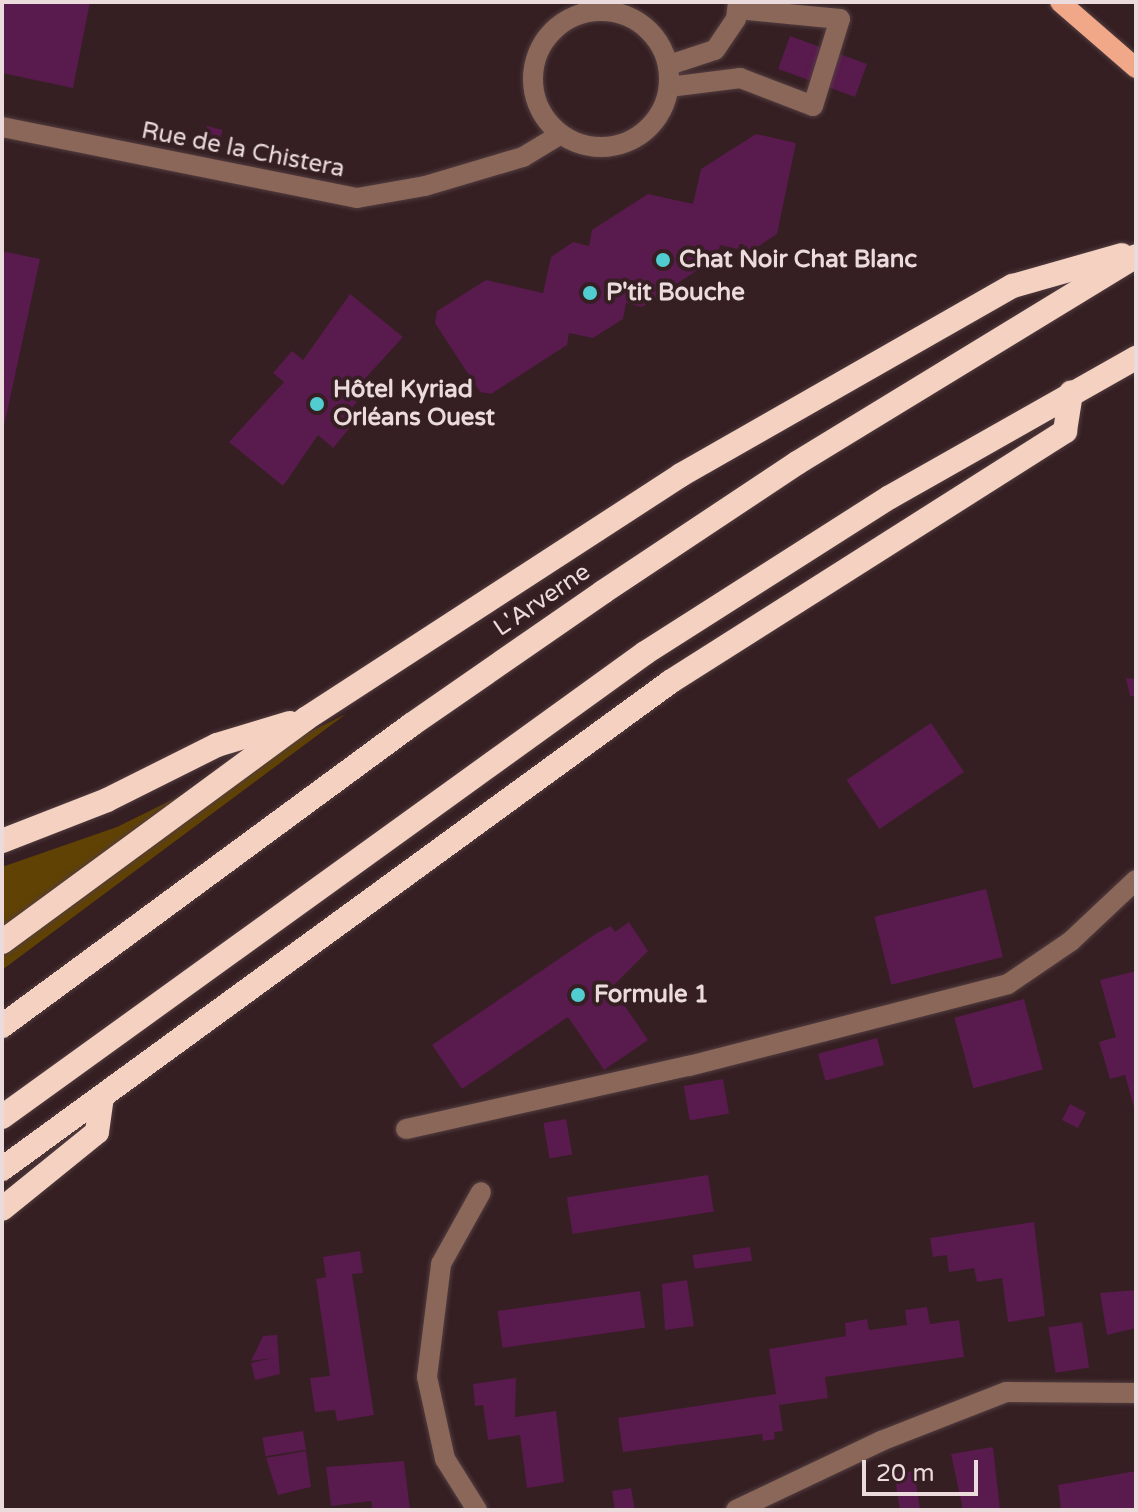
<!DOCTYPE html>
<meta charset="utf-8">
<style>
body{margin:0}
#map{position:relative;width:1138px;height:1512px;overflow:hidden;background:#351f22;font-family:"Varela Round",sans-serif}
div>[style]{position:absolute}
[style*='--x']{left:calc(var(--x)*1px);top:calc(var(--y)*1px);width:calc(var(--w)*1px);rotate:calc(var(--a)*1deg)}
.green>*{inset:0;background:#604204}
.building>*{inset:0;background:#591a4d;transform-origin:0 0}
.roads{filter:drop-shadow(0 0 2px #523d40) drop-shadow(0 0 2px #523d40)}
.minor>*{height:20px;margin:-10px;padding:0 10px;transform-origin:10px;border-radius:10px;background:#8a6758}
.minor>.ring{margin:-10px;padding:0;box-sizing:content-box;background:none;border:20px solid #8a6758;border-radius:50%}
.major>*{height:20px;margin:-10px;padding:0 10px;transform-origin:10px;border-radius:10px;background:#f0a888}
.highway>*{height:24px;margin:-12px;padding:0 12px;transform-origin:12px;border-radius:12px;background:#f4d1c1}
.dots>*{width:22px;height:22px;translate:-50% -50%;box-sizing:border-box;border:4px solid #351f22;border-radius:50%}
span{translate:-50% -50%;white-space:nowrap;text-align:center;line-height:1.15;-webkit-text-stroke:8px #351f22;paint-order:stroke}
.street-label{font-size:24px;color:#ebdbdd}
.poi-label{font-size:24px;color:#ebdbdd;font-weight:700}
.left{translate:0 -50%;text-align:left}
.frame{position:absolute;inset:0;border:4px solid #ebdbdd;pointer-events:none}
.scale{position:absolute;left:862px;top:1460px;width:116px;height:36px;box-sizing:border-box;border:4px solid #ebdbdd;border-top:0;padding-left:10px;font-size:24px;line-height:28px;white-space:nowrap;color:#ebdbdd;-webkit-text-stroke:6px #351f22;paint-order:stroke}
</style>
<div id="map">
<div class="green">
<div style="clip-path:polygon(346px 714px,2px 970px,2px 867px,117px 827px)"></div>
</div>
<div class="building">
<div style="clip-path:polygon(2px 2px,90px 2px,73px 88px,2px 73px)"></div>
<div style="left:790px;top:36px;width:82px;height:35px;rotate:20deg"></div>
<div style="left:207px;top:126px;width:16px;height:12px;rotate:14deg"></div>
<div style="clip-path:polygon(756px 134px,796px 143px,777px 234px,750px 252px,720px 245px,717px 257px,642px 307px,626px 303px,623px 319px,593px 338px,569px 333px,567px 345px,491px 394px,480px 392px,435px 323px,437px 311px,486px 280px,543px 293px,551px 257px,573px 242px,589px 246px,592px 230px,648px 194px,693px 204px,701px 169px)"></div>
<div style="clip-path:polygon(2px 251px,40px 259px,3px 431px,2px 431px)"></div>
<div style="clip-path:polygon(350px 294px,403px 337px,349px 396px,357px 402px,343px 418px,352px 425px,333px 448px,318px 435px,283px 486px,229px 442px,284px 382px,273px 373px,292px 351px,303px 360px)"></div>
<div style="clip-path:polygon(1126px 678px,1136px 679px,1136px 697px,1130px 696px)"></div>
<div style="left:931px;top:723px;width:59px;height:102px;rotate:56deg"></div>
<div style="left:986px;top:889px;width:70px;height:115px;rotate:76deg"></div>
<div style="clip-path:polygon(629px 922px,648px 951px,612px 987px,648px 1040px,604px 1070px,568px 1017px,462px 1089px,432px 1045px,597px 933px,611px 926px,615px 932px)"></div>
<div style="clip-path:polygon(1136px 971px,1136px 1110px,1135px 1111px,1125px 1075px,1110px 1079px,1099px 1042px,1116px 1037px,1100px 980px)"></div>
<div style="left:1024px;top:999px;width:73px;height:72px;rotate:75deg"></div>
<div style="left:877px;top:1038px;width:28px;height:61px;rotate:75deg"></div>
<div style="left:723px;top:1079px;width:35px;height:40px;rotate:80deg"></div>
<div style="left:1070px;top:1104px;width:18px;height:18px;rotate:27deg"></div>
<div style="left:566px;top:1119px;width:36px;height:23px;rotate:80deg"></div>
<div style="left:708px;top:1175px;width:37px;height:143px;rotate:81deg"></div>
<div style="clip-path:polygon(1034px 1222px,1045px 1316px,1008px 1322px,1002px 1278px,977px 1282px,974px 1268px,949px 1272px,947px 1255px,933px 1257px,930px 1238px)"></div>
<div style="left:750px;top:1247px;width:14px;height:58px;rotate:82deg"></div>
<div style="clip-path:polygon(360px 1251px,363px 1273px,352px 1274px,374px 1415px,337px 1421px,335px 1410px,315px 1412px,310px 1378px,330px 1376px,316px 1279px,326px 1277px,323px 1257px)"></div>
<div style="clip-path:polygon(687px 1280px,694px 1326px,665px 1330px,662px 1284px)"></div>
<div style="clip-path:polygon(1136px 1290px,1136px 1328px,1107px 1335px,1100px 1293px)"></div>
<div style="left:640px;top:1291px;width:37px;height:144px;rotate:82deg"></div>
<div style="clip-path:polygon(927px 1307px,930px 1324px,959px 1320px,964px 1357px,825px 1377px,828px 1398px,779px 1405px,783px 1431px,774px 1432px,775px 1439px,763px 1441px,762px 1434px,623px 1452px,618px 1418px,776px 1394px,769px 1349px,846px 1336px,845px 1323px,867px 1319px,869px 1330px,907px 1325px,905px 1310px)"></div>
<div style="left:1082px;top:1322px;width:46px;height:34px;rotate:81deg"></div>
<div style="clip-path:polygon(277px 1335px,280px 1374px,255px 1380px,251px 1363px,272px 1358px,251px 1361px,263px 1336px)"></div>
<div style="clip-path:polygon(516px 1378px,515px 1417px,556px 1411px,564px 1482px,527px 1488px,520px 1435px,488px 1440px,483px 1405px,475px 1406px,473px 1384px)"></div>
<div style="left:303px;top:1431px;width:19px;height:41px;rotate:81deg"></div>
<div style="clip-path:polygon(993px 1447px,1000px 1510px,963px 1510px,951px 1454px)"></div>
<div style="clip-path:polygon(306px 1451px,311px 1487px,278px 1495px,266px 1458px)"></div>
<div style="clip-path:polygon(404px 1461px,410px 1510px,373px 1510px,371px 1501px,331px 1506px,326px 1467px)"></div>
<div style="left:914px;top:1471px;width:39px;height:20px;rotate:81deg"></div>
<div style="clip-path:polygon(1136px 1471px,1136px 1510px,1061px 1510px,1058px 1485px)"></div>
<div style="clip-path:polygon(631px 1488px,635px 1510px,615px 1510px,612px 1491px)"></div>
</div>
<div class="roads">
<div class="minor">
<div class="ring" style="left:533px;top:11px;width:116px;height:116px"></div>
<div style="--x:669;--y:65;--w:48;--a:-18.1"></div>
<div style="--x:715;--y:50;--w:37;--a:-56"></div>
<div style="--x:736;--y:19;--w:17;--a:-83"></div>
<div style="--x:669;--y:87;--w:72;--a:-7.2"></div>
<div style="--x:740;--y:78;--w:78;--a:21"></div>
<div style="--x:813;--y:106;--w:91;--a:-72.8"></div>
<div style="--x:840;--y:19;--w:103;--a:-174.5"></div>
<div style="--x:2;--y:127;--w:362;--a:11.3"></div>
<div style="--x:357;--y:198;--w:69;--a:-10"></div>
<div style="--x:425;--y:186;--w:102;--a:-16.5"></div>
<div style="--x:523;--y:157;--w:44;--a:-31.2"></div>
<div style="--x:406;--y:1129;--w:290;--a:-12.6"></div>
<div style="--x:689;--y:1066;--w:329;--a:-14.4"></div>
<div style="--x:1008;--y:984;--w:76;--a:-34.3"></div>
<div style="--x:1071;--y:941;--w:89;--a:-43.2"></div>
<div style="--x:477;--y:1510;--w:60;--a:-122.1"></div>
<div style="--x:445;--y:1459;--w:84;--a:-102.4"></div>
<div style="--x:427;--y:1377;--w:114;--a:-82.9"></div>
<div style="--x:441;--y:1264;--w:82;--a:-60.9"></div>
<div style="--x:736;--y:1510;--w:161;--a:-25.4"></div>
<div style="--x:881;--y:1441;--w:134;--a:-21.4"></div>
<div style="--x:1006;--y:1392;--w:130;--a:0.4"></div>
</div>
<div class="major">
<div style="--x:1060;--y:2;--w:101;--a:41"></div>
</div>
<div class="highway">
<div style="--x:2;--y:841;--w:113;--a:-21.3"></div>
<div style="--x:107;--y:800;--w:123;--a:-26.6"></div>
<div style="--x:217;--y:745;--w:76;--a:-16.8"></div>
<div style="--x:2;--y:942;--w:378;--a:-36.3"></div>
<div style="--x:307;--y:718;--w:446;--a:-33"></div>
<div style="--x:681;--y:475;--w:382;--a:-29.7"></div>
<div style="--x:1013;--y:286;--w:113;--a:-15.9"></div>
<div style="--x:2;--y:1026;--w:508;--a:-36.35"></div>
<div style="--x:411;--y:725;--w:234;--a:-34.7"></div>
<div style="--x:603;--y:592;--w:233;--a:-33.6"></div>
<div style="--x:797;--y:463;--w:397;--a:-31.4"></div>
<div style="--x:2;--y:1117;--w:793;--a:-35.81"></div>
<div style="--x:645;--y:653;--w:290;--a:-32.5"></div>
<div style="--x:890;--y:497;--w:283;--a:-29.5"></div>
<div style="--x:2;--y:1169;--w:827;--a:-36.09"></div>
<div style="--x:670;--y:682;--w:468;--a:-32.4"></div>
<div style="--x:1065;--y:431;--w:39;--a:-81"></div>
<div style="--x:2;--y:1209;--w:122;--a:-39"></div>
<div style="--x:97;--y:1132;--w:34;--a:-82"></div>
</div>
</div>
<div class="dots">
<div style="left:663px;top:260px;background:#51ccd1"></div>
<div style="left:590px;top:293px;background:#51ccd1"></div>
<div style="left:317px;top:404px;background:#51ccd1"></div>
<div style="left:578px;top:995px;background:#51ccd1"></div>
</div>
<div class="street-label">
<span style="left:243px;top:150px;rotate:11deg">Rue de la Chistera</span>
<span style="left:542px;top:600px;rotate:-34deg">L'Arverne</span>
</div>
<div class="poi-label">
<span class="left" style="left:679px;top:260px">Chat Noir Chat Blanc</span>
<span class="left" style="left:606px;top:293px">P'tit Bouche</span>
<span class="left" style="left:333px;top:404px">Hôtel Kyriad<br>Orléans Ouest</span>
<span class="left" style="left:594px;top:995px">Formule 1</span>
</div>
<div class="frame"></div>
<div class="scale">20 m</div>
</div>
